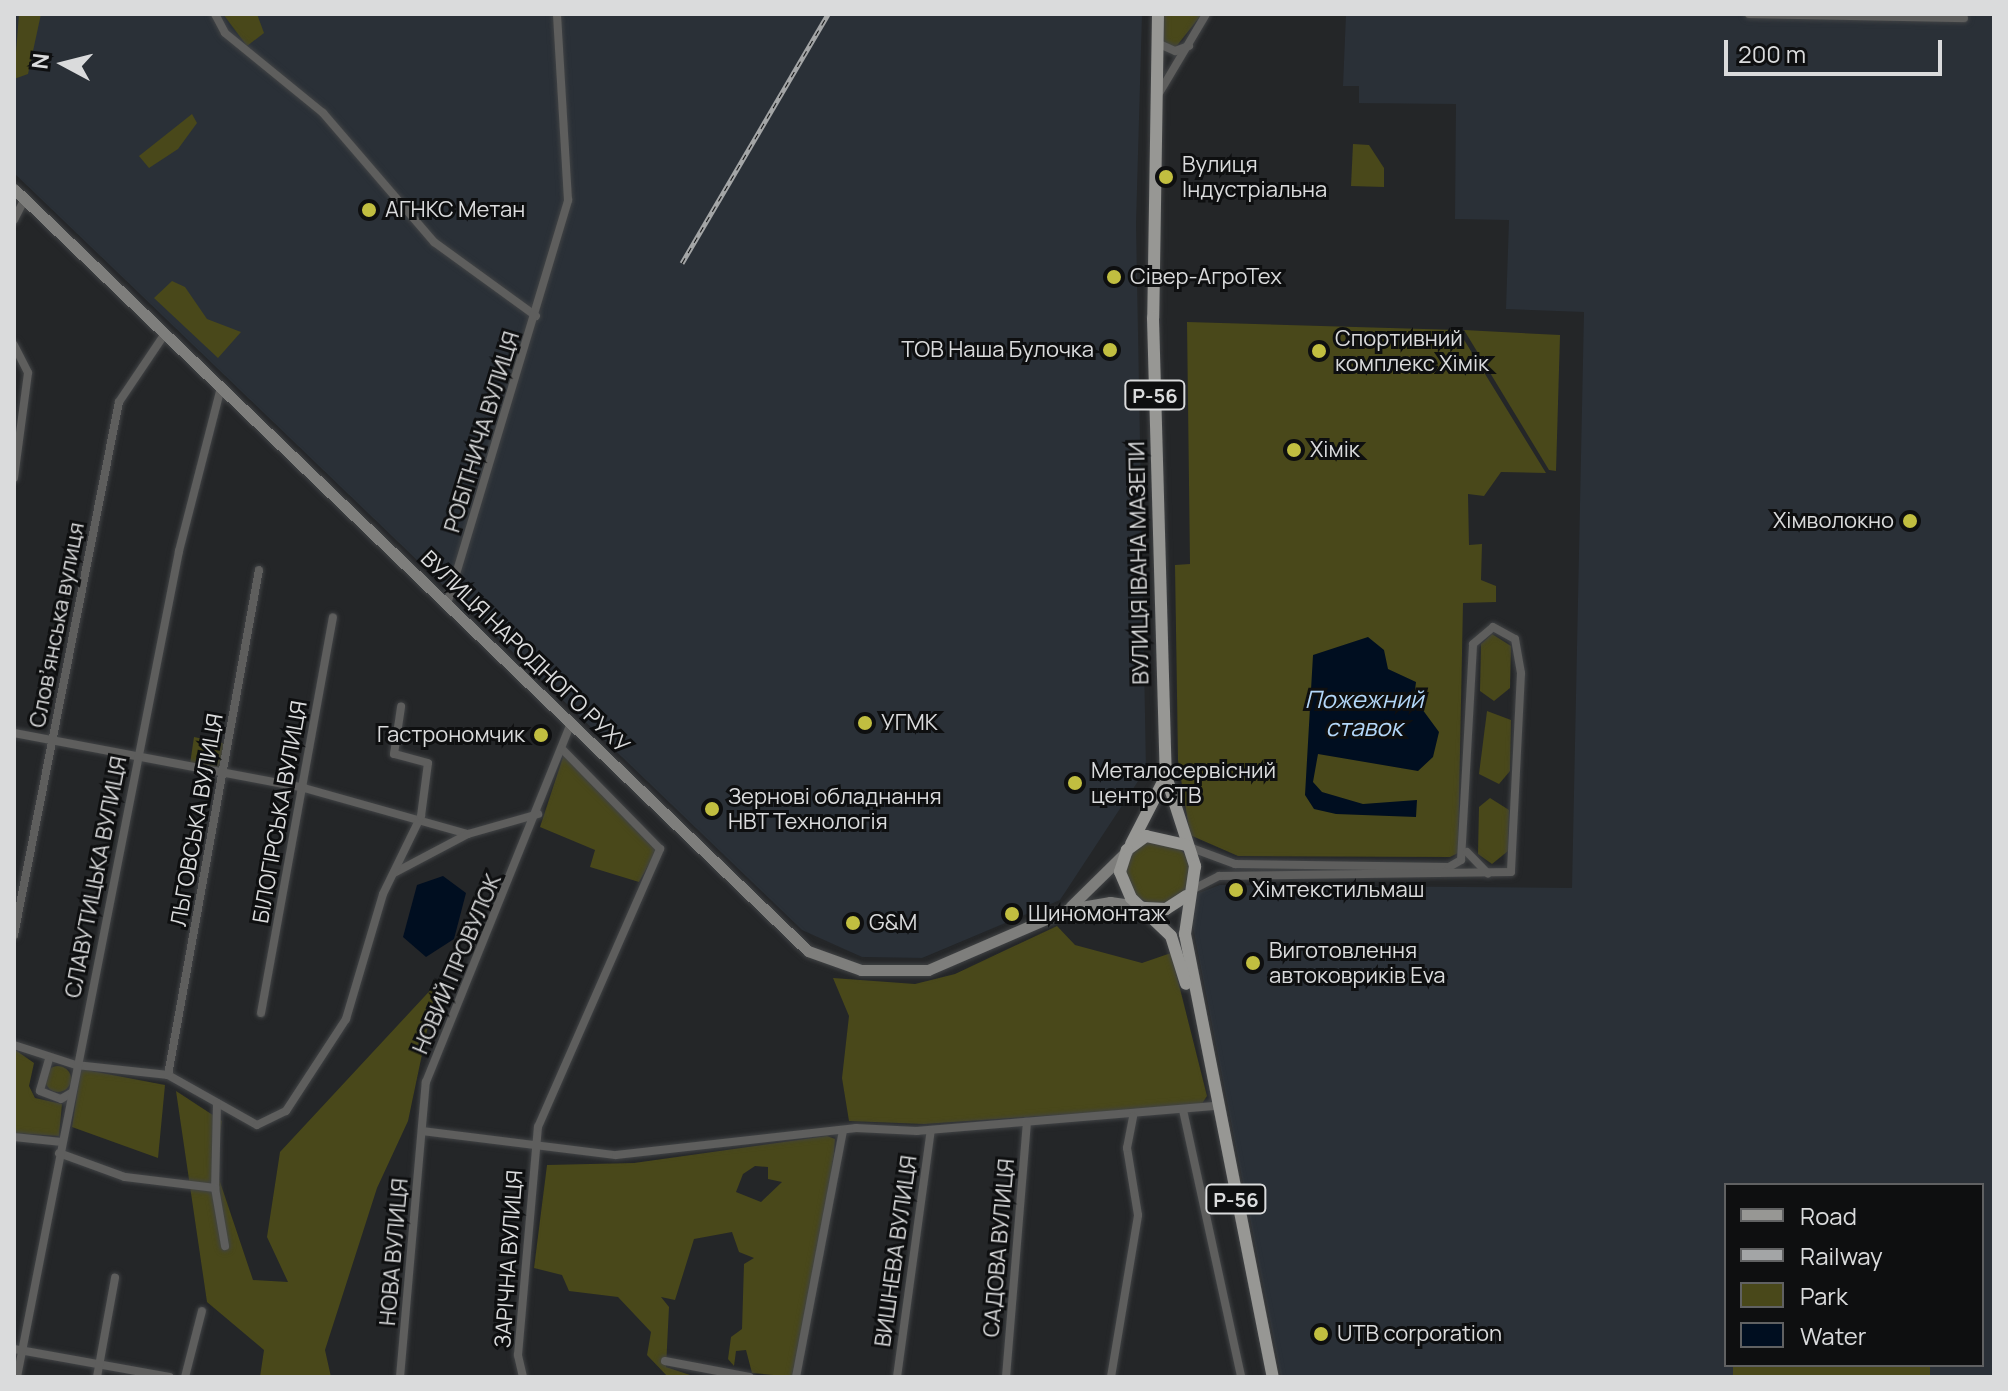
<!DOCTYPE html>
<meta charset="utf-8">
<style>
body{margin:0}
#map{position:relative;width:2008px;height:1391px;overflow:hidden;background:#242628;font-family:Manrope,sans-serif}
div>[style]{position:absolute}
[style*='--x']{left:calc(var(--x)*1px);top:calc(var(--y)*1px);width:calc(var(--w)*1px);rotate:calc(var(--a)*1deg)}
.built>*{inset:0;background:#2a3037}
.green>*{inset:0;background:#49481a;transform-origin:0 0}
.round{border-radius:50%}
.water>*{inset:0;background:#000e20}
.roads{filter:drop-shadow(0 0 2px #414345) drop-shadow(0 0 2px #414345)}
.minor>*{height:8px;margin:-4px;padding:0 4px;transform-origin:4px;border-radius:4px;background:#5e5e5d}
.secondary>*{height:11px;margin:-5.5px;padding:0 5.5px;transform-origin:5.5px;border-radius:5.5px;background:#7e7e7c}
.primary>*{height:12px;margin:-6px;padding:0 6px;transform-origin:6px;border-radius:6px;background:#979794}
.rail>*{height:5px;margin-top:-2.5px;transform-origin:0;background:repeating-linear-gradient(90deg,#0e0f10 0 6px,#a3a5a6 0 12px);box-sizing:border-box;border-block:2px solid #a3a5a6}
.dots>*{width:22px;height:22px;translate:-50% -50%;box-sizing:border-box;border:4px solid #0e0f10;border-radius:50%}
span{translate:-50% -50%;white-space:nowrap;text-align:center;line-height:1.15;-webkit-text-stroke:6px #0e0f10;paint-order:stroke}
.shield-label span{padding:2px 6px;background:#0e0f10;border:2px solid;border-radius:6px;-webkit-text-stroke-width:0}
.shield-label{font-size:20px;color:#dadbdc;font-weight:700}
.poi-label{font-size:22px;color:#dadbdc}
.left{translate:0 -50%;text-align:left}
.right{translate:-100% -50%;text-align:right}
.street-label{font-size:22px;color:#dadbdc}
.water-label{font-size:24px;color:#b3d7f9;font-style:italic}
.frame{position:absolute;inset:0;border:16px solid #dadbdc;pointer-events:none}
.legend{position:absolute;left:1724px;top:1183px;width:260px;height:184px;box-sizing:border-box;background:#0e0f10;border:2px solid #606162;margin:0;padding:10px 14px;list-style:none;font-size:24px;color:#dadbdc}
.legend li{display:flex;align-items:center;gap:16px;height:40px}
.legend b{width:40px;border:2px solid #606162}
.north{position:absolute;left:24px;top:24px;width:80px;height:80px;-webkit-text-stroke:6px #0e0f10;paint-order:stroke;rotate:277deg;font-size:22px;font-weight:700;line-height:32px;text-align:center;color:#dadbdc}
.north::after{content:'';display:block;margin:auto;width:28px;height:36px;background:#dadbdc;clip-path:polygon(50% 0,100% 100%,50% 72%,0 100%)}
.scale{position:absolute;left:1724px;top:40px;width:218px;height:36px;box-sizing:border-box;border:4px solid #dadbdc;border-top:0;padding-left:10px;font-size:24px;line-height:28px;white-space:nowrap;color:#dadbdc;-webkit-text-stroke:6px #0e0f10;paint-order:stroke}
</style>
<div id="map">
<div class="built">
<div style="clip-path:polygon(14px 14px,1142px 14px,1136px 224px,1146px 769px,1060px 900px,922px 958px,862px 957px,802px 930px,14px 173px)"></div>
<div style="clip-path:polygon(evenodd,1346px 14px,1994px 14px,1994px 1377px,1281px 1377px,1190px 912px,1196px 894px,1220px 885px,1572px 888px,1584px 312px,1506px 309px,1509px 220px,1455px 219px,1456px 104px,1359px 103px,1359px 86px,1343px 86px,1346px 14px,1726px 1185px,1982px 1185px,1982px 1365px,1726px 1365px,1726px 1185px)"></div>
</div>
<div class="green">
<div style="clip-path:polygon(19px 14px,41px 14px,28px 74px,14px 79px)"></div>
<div style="clip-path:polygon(223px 14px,257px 14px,264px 33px,247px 46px)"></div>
<div style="clip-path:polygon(1164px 14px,1202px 14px,1175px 48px,1164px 42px)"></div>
<div style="clip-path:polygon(192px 114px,197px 123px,178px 149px,149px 168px,139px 156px)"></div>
<div style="clip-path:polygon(1353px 144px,1369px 145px,1384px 168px,1384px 187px,1351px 186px)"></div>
<div style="clip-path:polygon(172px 281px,185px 287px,207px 319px,241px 332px,218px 358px,154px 298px)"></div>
<div style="clip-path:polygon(1187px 322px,1458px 330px,1546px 473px,1501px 472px,1484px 496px,1468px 494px,1469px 545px,1482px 544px,1481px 580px,1496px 586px,1496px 602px,1463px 603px,1458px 853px,1450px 857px,1238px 856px,1190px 835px,1178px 760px,1175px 565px,1190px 564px)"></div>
<div style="clip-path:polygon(1464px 330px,1560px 335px,1556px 471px,1549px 470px)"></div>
<div style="clip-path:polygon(1492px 634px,1511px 646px,1510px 688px,1494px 701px,1480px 691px,1481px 644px)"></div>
<div style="clip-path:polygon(1487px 711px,1511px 720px,1510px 771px,1499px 784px,1479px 774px)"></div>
<div style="clip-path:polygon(194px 737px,227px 744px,221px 767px,190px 764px)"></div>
<div style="clip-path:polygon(564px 754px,657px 850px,639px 882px,590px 867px,595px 850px,540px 827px)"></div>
<div style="clip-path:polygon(1490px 798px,1509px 810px,1508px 851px,1492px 864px,1478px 854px,1479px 807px)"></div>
<div class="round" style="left:1126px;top:840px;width:64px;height:64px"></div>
<div style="clip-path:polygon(1057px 926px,1075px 945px,1142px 963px,1171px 953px,1207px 1096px,1201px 1105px,924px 1124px,849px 1121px,842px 1078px,849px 1016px,833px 978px,915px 984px,955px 974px)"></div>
<div style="clip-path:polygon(437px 983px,408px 1121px,377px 1188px,325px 1350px,331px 1377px,260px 1377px,264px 1350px,207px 1302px,176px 1091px,222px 1121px,215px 1167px,253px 1280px,288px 1282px,267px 1237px,280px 1152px)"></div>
<div style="clip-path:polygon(14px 1049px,34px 1063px,29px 1086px,35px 1098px,62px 1104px,59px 1136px,14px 1133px)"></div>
<div class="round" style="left:45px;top:1066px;width:26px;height:26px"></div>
<div style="clip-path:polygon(81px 1069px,165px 1085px,158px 1158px,72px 1127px)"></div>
<div style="clip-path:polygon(evenodd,827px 1136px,835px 1139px,834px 1154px,796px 1377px,752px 1373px,746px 1350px,736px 1351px,734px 1366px,728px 1359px,731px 1337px,742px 1329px,744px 1264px,754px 1258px,739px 1252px,732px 1232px,694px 1239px,675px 1300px,661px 1297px,669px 1307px,666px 1367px,696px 1377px,668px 1377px,647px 1355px,651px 1332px,618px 1297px,569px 1291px,562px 1275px,534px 1268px,547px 1165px,634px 1163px,827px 1136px,755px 1166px,768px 1167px,768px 1179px,782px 1182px,761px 1202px,736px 1192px,743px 1174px,755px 1166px)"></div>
<div style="left:1733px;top:1365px;width:197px;height:12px"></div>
</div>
<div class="water">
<div style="clip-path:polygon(1368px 637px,1384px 650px,1388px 669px,1416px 682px,1414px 698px,1439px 732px,1433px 757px,1418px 771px,1318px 754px,1313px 782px,1322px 792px,1363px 804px,1417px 800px,1416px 817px,1336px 814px,1314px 809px,1305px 795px,1313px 655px)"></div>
<div style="clip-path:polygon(443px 876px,466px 893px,454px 939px,426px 957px,403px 937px,417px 885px)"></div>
</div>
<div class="roads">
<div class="minor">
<div style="--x:215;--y:14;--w:21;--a:62"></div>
<div style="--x:225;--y:33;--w:127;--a:39.2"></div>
<div style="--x:323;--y:113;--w:170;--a:49.3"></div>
<div style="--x:434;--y:242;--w:126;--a:36"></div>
<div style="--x:1749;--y:14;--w:215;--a:1.1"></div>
<div style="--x:1157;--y:43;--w:20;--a:24"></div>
<div style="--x:1175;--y:51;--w:15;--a:-20"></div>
<div style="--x:1158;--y:95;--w:94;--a:-59.3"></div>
<div style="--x:14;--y:220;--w:22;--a:-63"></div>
<div style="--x:14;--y:345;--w:31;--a:63"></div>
<div style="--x:28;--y:373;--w:106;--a:97.6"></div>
<div style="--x:447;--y:604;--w:422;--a:-73.3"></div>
<div style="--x:568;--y:200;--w:186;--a:-93.4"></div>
<div style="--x:14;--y:733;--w:295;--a:10.7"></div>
<div style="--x:304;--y:788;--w:170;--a:15.7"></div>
<div style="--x:468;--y:834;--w:73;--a:-15.9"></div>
<div style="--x:1189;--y:847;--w:49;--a:20.3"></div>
<div style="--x:1235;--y:864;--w:214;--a:0.8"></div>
<div style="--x:1449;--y:867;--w:14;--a:-30"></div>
<div style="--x:1461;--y:860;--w:216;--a:-86.8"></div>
<div style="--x:1473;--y:644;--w:26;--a:-40"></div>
<div style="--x:1493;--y:627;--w:25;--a:29"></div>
<div style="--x:1515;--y:639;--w:35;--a:80"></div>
<div style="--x:1521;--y:673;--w:199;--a:92.9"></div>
<div style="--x:1511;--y:872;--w:292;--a:179.2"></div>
<div style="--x:1219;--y:876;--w:31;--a:153"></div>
<div style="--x:1467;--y:852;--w:30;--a:46"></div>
<div style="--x:394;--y:873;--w:84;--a:-27.8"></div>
<div style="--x:14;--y:935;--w:543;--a:-78.86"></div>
<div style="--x:119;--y:402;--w:81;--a:-56.1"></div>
<div style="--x:261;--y:1013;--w:402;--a:-79.7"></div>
<div style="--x:14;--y:1045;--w:65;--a:17.9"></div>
<div style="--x:76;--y:1065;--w:93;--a:6.2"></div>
<div style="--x:168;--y:1075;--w:102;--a:29.3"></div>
<div style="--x:257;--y:1125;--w:32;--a:-26"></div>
<div style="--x:286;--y:1111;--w:110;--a:-56.9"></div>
<div style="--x:346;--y:1019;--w:130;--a:-73.5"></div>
<div style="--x:383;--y:894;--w:87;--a:-64"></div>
<div style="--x:421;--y:816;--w:53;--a:-82.5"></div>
<div style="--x:428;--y:763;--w:35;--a:-165"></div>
<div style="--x:394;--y:754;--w:48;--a:-81.5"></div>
<div style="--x:49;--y:1059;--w:33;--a:106"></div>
<div style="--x:40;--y:1091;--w:22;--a:21"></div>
<div style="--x:61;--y:1099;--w:12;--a:-31"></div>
<div style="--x:168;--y:1075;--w:513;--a:-79.79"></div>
<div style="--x:217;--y:1103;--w:85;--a:91.3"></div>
<div style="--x:215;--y:1188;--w:59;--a:80.2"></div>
<div style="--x:1183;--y:1110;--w:273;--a:77.7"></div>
<div style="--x:422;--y:1131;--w:195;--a:7.1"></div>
<div style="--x:616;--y:1155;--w:242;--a:-6.4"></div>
<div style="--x:856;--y:1128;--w:61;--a:2.8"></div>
<div style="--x:917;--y:1131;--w:300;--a:-4.8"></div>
<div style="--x:14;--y:1137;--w:48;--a:5.9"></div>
<div style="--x:59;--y:1153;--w:70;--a:20"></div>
<div style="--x:125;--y:1177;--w:91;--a:7"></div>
<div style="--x:14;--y:1349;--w:158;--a:10.2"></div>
<div style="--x:665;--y:1361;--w:86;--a:10.7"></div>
<div style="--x:17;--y:1377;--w:842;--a:-78.9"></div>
<div style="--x:179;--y:551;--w:169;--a:-75.6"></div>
<div style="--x:97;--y:1377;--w:101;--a:-79.7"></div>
<div style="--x:185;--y:1377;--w:68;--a:-75.6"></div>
<div style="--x:400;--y:1377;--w:296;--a:-85"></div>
<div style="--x:426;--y:1082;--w:387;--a:-68"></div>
<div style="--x:523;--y:1377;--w:23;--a:-103"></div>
<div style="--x:518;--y:1355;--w:229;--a:-85"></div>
<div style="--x:538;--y:1127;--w:304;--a:-66.3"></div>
<div style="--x:660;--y:849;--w:140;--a:-134.4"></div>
<div style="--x:796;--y:1377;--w:251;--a:-79.2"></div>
<div style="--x:897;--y:1377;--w:249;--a:-82.2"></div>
<div style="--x:1006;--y:1377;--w:256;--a:-85.3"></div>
<div style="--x:1111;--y:1377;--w:164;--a:-80.5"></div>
<div style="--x:1138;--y:1215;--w:68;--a:-99.3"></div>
<div style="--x:1127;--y:1148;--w:32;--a:-79"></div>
</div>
<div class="secondary">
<div style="--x:14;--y:189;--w:1100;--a:43.82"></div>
<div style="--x:808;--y:951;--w:56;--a:19.7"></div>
<div style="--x:861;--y:970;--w:67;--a:0"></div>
<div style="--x:928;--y:970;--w:154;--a:-23.4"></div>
<div style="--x:1069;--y:909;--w:42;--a:-9.7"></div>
<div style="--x:1110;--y:902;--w:35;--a:8"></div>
<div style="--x:1071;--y:906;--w:78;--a:-44.5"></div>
</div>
<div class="primary">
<div style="--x:1158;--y:14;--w:304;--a:90.9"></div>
<div style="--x:1153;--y:318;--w:458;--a:88.4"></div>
<div style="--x:1166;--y:776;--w:95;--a:72.1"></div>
<div style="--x:1195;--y:866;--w:69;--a:98.4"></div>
<div style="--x:1185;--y:934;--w:452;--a:78.8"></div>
<div style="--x:1131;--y:844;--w:76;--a:-62.8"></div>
<div style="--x:1186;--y:845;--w:41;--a:-167.3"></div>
<div style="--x:1146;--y:836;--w:24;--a:144"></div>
<div style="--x:1127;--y:850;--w:23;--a:108"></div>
<div style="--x:1120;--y:872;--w:28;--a:67"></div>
<div style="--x:1131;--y:898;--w:55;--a:43.5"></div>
<div style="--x:1171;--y:936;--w:50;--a:72.6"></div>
<div style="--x:1145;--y:908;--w:21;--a:3"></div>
<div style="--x:1166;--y:909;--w:24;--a:-33"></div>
</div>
</div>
<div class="rail">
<div style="--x:682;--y:263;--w:289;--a:-59.6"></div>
</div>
<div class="dots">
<div style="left:1166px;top:177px;background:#c1be40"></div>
<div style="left:369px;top:210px;background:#c1be40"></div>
<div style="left:1114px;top:277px;background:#c1be40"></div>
<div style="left:1110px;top:350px;background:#c1be40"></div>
<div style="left:1319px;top:351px;background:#c1be40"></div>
<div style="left:1294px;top:450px;background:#c1be40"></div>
<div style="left:1910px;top:521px;background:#c1be40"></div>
<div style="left:865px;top:723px;background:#c1be40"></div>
<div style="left:541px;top:735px;background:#c1be40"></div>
<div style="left:1075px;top:783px;background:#c1be40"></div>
<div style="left:712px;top:809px;background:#c1be40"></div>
<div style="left:1236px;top:890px;background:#c1be40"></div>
<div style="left:1012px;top:914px;background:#c1be40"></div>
<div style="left:853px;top:923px;background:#c1be40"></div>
<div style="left:1253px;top:963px;background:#c1be40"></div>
<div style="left:1321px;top:1334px;background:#c1be40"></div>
</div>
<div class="shield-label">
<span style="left:1155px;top:395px">Р-56</span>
<span style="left:1236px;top:1199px">Р-56</span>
</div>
<div class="poi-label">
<span class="left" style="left:1182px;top:177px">Вулиця<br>Індустріальна</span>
<span class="left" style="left:385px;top:210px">АГНКС Метан</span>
<span class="left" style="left:1130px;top:277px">Сівер-АгроТех</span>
<span class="left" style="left:1335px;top:351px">Спортивний<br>комплекс Хімік</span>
<span class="right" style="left:1094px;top:350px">ТОВ Наша Булочка</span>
<span class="left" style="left:1310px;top:450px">Хімік</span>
<span class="right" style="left:1894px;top:521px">Хімволокно</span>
<span class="left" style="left:881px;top:723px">УГМК</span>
<span class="right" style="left:525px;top:735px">Гастрономчик</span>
<span class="left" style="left:1091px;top:783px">Металосервісний<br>центр СТВ</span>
<span class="left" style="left:728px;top:809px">Зернові обладнання<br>НВТ Технологія</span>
<span class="left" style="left:1252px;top:890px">Хімтекстильмаш</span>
<span class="left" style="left:1028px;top:914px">Шиномонтаж</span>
<span class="left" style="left:869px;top:923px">G&amp;M</span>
<span class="left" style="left:1269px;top:963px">Виготовлення<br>автоковриків Eva</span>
<span class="left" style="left:1337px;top:1334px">UTB corporation</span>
</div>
<div class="street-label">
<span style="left:482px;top:432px;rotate:-73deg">РОБІТНИЧА ВУЛИЦЯ</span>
<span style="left:1139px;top:563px;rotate:-91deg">ВУЛИЦЯ ІВАНА МАЗЕПИ</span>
<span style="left:57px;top:625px;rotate:-79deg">Словʼянська вулиця</span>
<span style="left:525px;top:652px;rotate:44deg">ВУЛИЦЯ НАРОДНОГО РУХУ</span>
<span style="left:280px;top:812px;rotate:-80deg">БІЛОГІРСЬКА ВУЛИЦЯ</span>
<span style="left:197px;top:820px;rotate:-80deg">ЛЬГОВСЬКА ВУЛИЦЯ</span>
<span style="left:96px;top:877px;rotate:-79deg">СЛАВУТИЦЬКА ВУЛИЦЯ</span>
<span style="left:457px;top:964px;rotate:-67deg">НОВИЙ ПРОВУЛОК</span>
<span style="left:999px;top:1248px;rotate:-85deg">САДОВА ВУЛИЦЯ</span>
<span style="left:896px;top:1251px;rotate:-82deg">ВИШНЕВА ВУЛИЦЯ</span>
<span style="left:394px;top:1252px;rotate:-85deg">НОВА ВУЛИЦЯ</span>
<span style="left:509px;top:1259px;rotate:-86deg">ЗАРІЧНА ВУЛИЦЯ</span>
</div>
<div class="water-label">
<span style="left:1364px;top:713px">Пожежний<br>ставок</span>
</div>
<div class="frame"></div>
<ul class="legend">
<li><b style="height:10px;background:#979794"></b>Road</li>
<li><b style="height:10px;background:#a3a5a6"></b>Railway</li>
<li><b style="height:22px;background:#49481a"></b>Park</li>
<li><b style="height:22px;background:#000e20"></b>Water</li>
</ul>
<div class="north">N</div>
<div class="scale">200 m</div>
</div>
